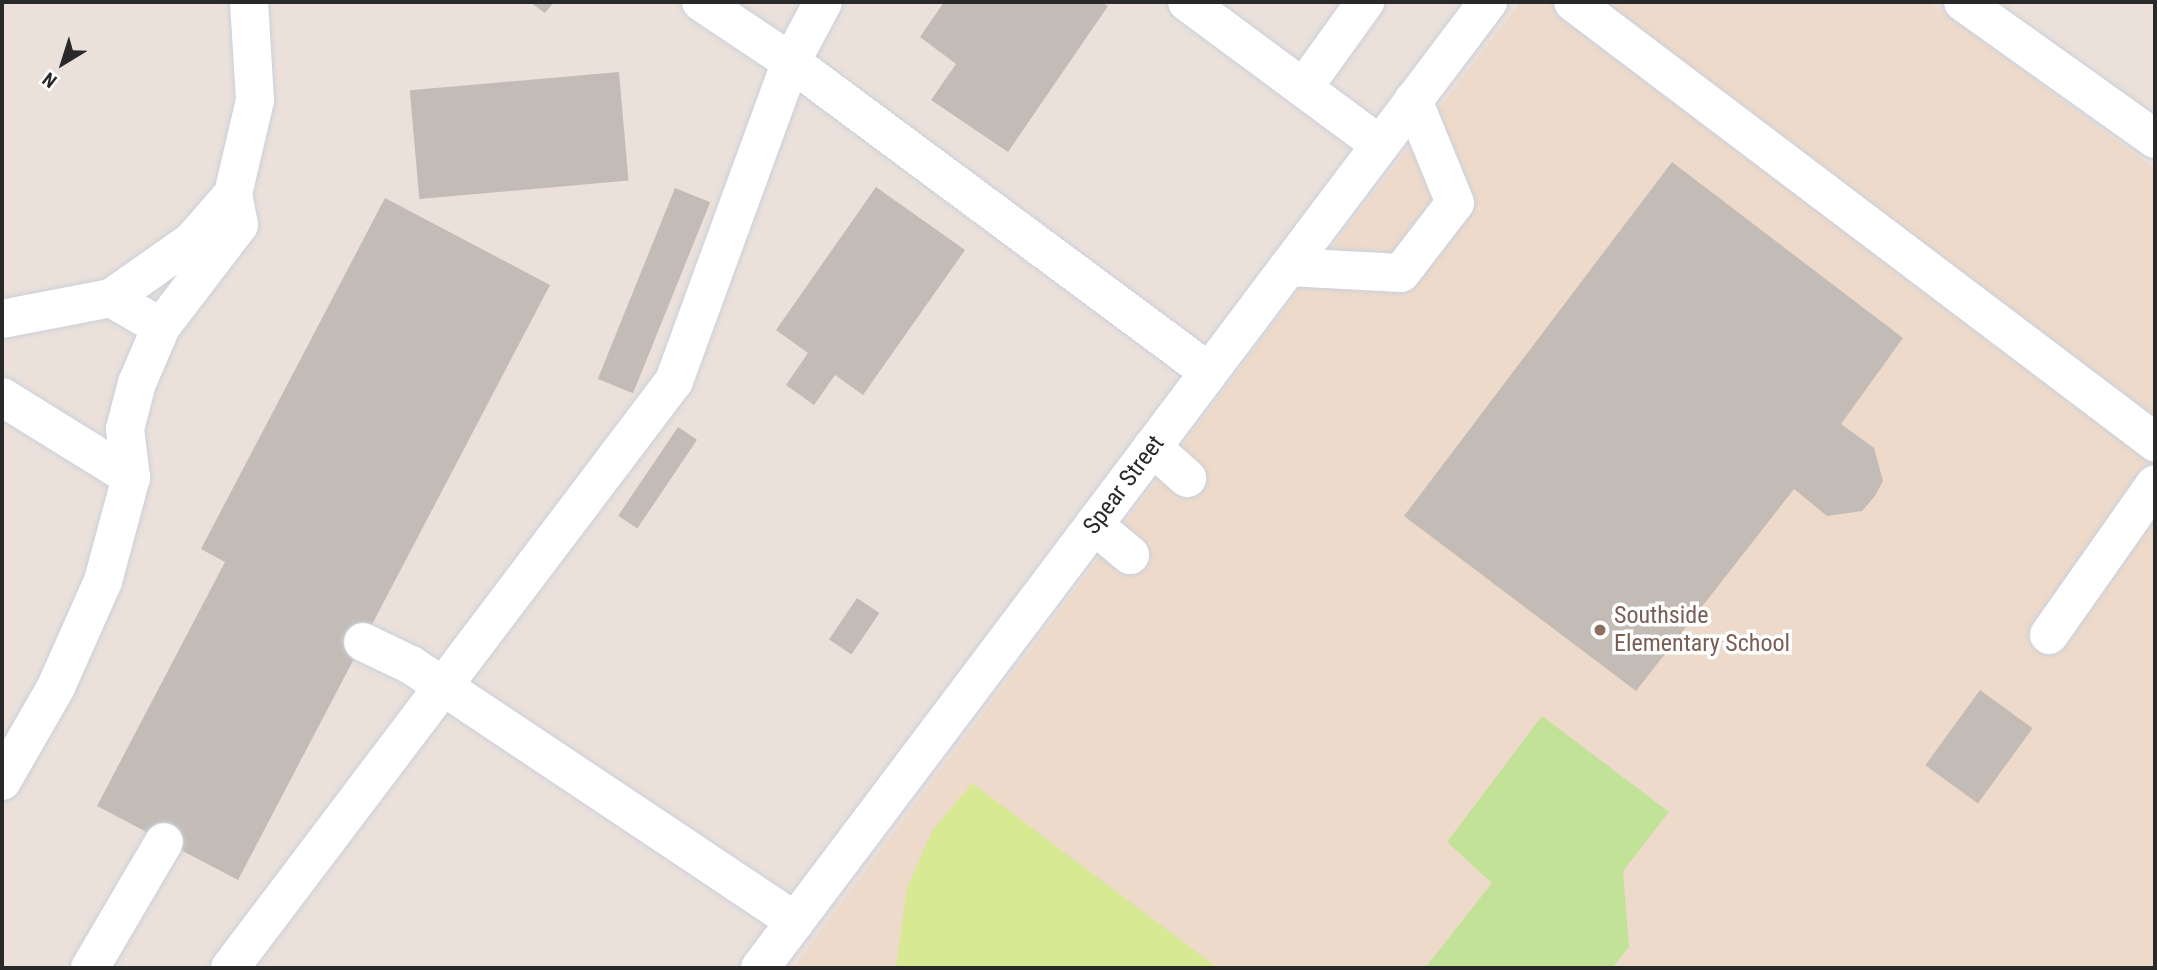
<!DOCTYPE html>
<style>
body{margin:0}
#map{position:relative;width:2157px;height:970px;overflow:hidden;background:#ebe0da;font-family:"Roboto Condensed",sans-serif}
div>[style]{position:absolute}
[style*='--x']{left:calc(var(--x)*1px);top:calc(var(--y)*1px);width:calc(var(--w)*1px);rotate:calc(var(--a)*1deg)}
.education>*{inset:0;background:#eddaca}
.green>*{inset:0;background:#c1e297}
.pitch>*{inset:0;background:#d7e993}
.building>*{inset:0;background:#c3bcb6;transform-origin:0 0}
.roads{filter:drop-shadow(0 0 2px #c9d0db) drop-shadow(0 0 2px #c9d0db)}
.minor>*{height:38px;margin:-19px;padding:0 19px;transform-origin:19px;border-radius:19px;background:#fff}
.dots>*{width:19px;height:19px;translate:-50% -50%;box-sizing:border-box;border:4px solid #fff;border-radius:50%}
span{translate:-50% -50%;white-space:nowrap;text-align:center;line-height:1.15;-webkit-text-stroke:7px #fff;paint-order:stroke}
.street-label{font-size:24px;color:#292929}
.education-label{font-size:24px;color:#785e54}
.left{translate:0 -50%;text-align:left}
.frame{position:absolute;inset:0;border:4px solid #292929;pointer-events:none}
.north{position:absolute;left:28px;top:28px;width:70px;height:70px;-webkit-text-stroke:5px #fff;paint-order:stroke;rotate:218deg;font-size:19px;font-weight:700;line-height:28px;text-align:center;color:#292929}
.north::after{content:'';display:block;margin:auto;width:24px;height:32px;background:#292929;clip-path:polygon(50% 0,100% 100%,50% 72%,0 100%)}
</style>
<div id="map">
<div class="education">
<div style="clip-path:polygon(1521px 2px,1929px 2px,2155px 169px,2155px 968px,793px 968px,1298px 291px)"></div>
</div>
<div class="green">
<div style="clip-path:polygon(1542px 716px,1669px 812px,1623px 871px,1629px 947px,1612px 968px,1425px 968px,1492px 883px,1447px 842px)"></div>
</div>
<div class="pitch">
<div style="clip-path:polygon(972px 783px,1218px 968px,896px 968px,907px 888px,932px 831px)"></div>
</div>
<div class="building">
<div style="clip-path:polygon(530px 2px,554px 2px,545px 13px)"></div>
<div style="clip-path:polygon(944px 2px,1101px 2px,1108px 6px,1008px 152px,931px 100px,956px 64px,920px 37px)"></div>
<div style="left:619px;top:72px;width:109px;height:210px;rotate:85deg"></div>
<div style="clip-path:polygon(1672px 162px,1903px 338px,1841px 424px,1874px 448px,1883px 481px,1875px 496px,1862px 511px,1827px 516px,1794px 489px,1636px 691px,1404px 516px)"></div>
<div style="clip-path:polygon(876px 187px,965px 250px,863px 395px,835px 375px,814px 405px,786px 385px,808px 353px,776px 330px)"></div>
<div style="left:675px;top:188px;width:38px;height:206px;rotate:22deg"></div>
<div style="clip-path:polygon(385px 198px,550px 285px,238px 880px,97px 806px,225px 562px,201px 549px)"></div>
<div style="left:678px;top:427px;width:23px;height:107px;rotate:34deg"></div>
<div style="left:857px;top:598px;width:27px;height:50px;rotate:34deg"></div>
<div style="left:1980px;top:690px;width:65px;height:93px;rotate:36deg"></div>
</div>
<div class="roads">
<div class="minor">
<div style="--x:701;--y:2;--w:108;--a:33.7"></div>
<div style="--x:791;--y:62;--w:520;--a:36.56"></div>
<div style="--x:1187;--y:2;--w:239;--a:36.5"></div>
<div style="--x:1573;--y:2;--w:730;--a:37.09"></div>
<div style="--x:1963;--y:2;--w:236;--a:35.5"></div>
<div style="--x:1304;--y:87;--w:105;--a:-54.3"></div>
<div style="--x:1288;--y:267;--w:113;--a:3"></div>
<div style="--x:1401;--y:273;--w:88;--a:-52.4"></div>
<div style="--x:1455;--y:203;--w:111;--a:-112.2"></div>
<div style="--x:2;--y:319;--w:111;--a:-10.9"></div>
<div style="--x:111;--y:298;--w:99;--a:-35.1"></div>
<div style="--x:192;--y:241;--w:62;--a:-48.9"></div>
<div style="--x:233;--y:194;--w:97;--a:-76.8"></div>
<div style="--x:255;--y:100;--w:98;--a:-93.5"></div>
<div style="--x:161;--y:327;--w:128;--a:-52.6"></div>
<div style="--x:239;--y:225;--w:32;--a:-101"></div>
<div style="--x:2;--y:397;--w:152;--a:31.8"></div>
<div style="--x:1152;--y:447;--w:47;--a:41.5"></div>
<div style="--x:1094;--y:525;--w:47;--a:39.8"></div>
<div style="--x:2049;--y:635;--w:184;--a:-54.9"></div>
<div style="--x:363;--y:642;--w:53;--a:25.6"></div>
<div style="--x:411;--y:665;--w:462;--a:33.7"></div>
<div style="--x:2;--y:781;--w:108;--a:-60.1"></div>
<div style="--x:56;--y:687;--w:116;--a:-66.1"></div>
<div style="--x:103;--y:581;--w:108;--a:-74.9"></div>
<div style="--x:131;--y:477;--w:48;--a:-97.1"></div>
<div style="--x:125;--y:429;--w:48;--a:-75.4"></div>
<div style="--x:137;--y:383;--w:61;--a:-66.8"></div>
<div style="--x:161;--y:327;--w:58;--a:-149.9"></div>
<div style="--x:90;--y:968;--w:146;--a:-59.6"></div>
<div style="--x:230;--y:968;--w:736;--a:-52.9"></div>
<div style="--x:674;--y:381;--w:340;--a:-69.9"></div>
<div style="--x:791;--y:62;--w:68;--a:-61.9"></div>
<div style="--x:760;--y:968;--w:1210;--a:-53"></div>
</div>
</div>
<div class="dots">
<div style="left:1600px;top:630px;background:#8d6e63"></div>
</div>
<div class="street-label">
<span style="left:1124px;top:485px;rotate:-53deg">Spear Street</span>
</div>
<div class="education-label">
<span class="left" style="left:1614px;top:630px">Southside<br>Elementary School</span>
</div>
<div class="frame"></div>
<div class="north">N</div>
</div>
